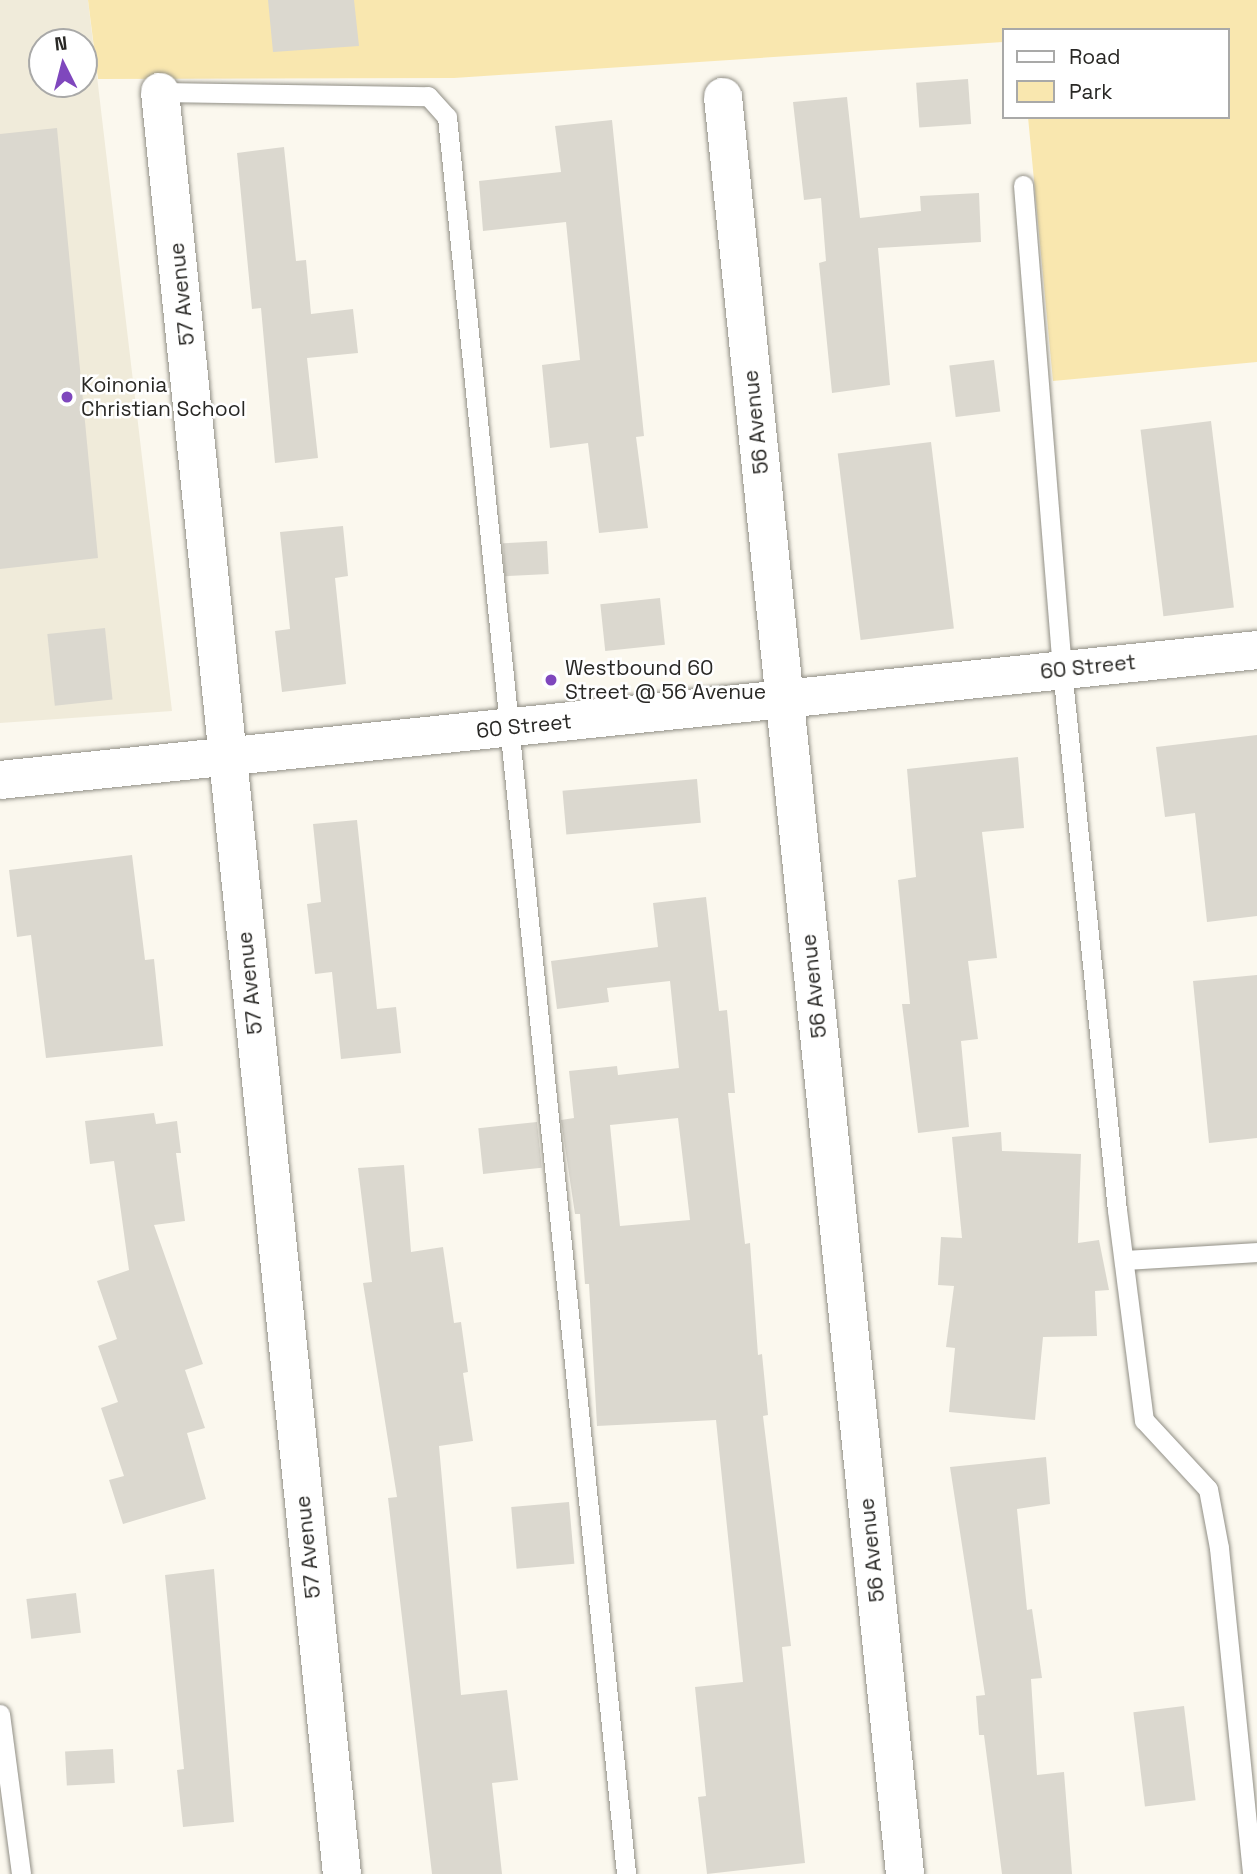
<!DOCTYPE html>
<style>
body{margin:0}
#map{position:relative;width:1257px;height:1874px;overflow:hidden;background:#fbf8ee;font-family:"Space Grotesk",sans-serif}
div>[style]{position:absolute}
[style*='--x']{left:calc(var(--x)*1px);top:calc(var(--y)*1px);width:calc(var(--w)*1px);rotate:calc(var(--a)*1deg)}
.built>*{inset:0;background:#f0ebda}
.green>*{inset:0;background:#f9e7af}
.building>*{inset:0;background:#dbd8cf;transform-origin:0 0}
.roads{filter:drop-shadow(0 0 2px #918f86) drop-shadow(0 0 2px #918f86)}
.lane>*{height:19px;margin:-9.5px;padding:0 9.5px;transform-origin:9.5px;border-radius:9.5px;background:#fff}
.street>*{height:38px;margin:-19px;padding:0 19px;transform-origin:19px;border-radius:19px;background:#fff}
.secondary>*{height:38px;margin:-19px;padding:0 19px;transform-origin:19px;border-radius:19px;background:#fff}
.dots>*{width:19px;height:19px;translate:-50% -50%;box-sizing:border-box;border:4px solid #fff;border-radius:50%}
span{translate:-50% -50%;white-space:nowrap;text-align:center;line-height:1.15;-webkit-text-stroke:5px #fff;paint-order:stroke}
.street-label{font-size:21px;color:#292825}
.poi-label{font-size:21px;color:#292825}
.left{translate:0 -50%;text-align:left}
.legend{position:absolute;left:1002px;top:28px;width:228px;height:91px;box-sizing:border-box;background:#fff;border:2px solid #a9a9a8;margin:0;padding:9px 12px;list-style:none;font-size:21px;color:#292825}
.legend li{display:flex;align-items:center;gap:14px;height:35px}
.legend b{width:35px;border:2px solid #a9a9a8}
.north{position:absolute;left:28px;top:28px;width:70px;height:70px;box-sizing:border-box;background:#fff;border:2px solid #a9a9a8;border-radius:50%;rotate:354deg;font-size:19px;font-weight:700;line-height:28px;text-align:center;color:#292825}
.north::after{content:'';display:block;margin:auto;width:24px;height:32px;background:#7f47bd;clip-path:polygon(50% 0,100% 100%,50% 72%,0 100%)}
</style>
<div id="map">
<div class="built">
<div style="clip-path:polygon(evenodd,0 0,88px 0,172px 711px,0 723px,0 0,42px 42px,84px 42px,84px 84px,42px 84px,42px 42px)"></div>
</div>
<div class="green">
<div style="clip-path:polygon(88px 0,1257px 0,1257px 362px,1053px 381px,1028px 117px,1227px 117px,1227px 30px,1003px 30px,1003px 42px,454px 78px,98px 79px)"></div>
</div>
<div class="building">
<div style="clip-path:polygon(268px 0,354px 0,359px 46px,273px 52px)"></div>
<div style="left:968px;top:79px;width:45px;height:52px;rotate:86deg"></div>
<div style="clip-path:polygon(847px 97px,860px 218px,921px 211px,920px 196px,979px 193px,981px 242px,878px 248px,890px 385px,832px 393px,819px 263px,826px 261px,821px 198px,804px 200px,793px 102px)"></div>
<div style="clip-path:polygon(612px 120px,644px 436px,636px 437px,648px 528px,599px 533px,588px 443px,550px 448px,542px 365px,580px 360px,566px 222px,483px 231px,479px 181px,561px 172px,555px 126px)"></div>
<div style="clip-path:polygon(57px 128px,98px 558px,0 569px,0 134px)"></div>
<div style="clip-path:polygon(284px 147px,296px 261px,306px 260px,311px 314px,353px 309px,358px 353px,307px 358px,318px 458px,275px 463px,261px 308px,252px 309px,237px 153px)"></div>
<div style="left:994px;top:360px;width:52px;height:45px;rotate:83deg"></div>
<div style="left:1211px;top:421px;width:188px;height:71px;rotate:83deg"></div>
<div style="left:931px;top:442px;width:188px;height:94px;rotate:83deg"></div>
<div style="clip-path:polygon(343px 526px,348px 576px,335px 578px,346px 684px,282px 692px,275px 631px,290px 629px,280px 532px)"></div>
<div style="left:547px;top:541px;width:33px;height:44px;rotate:87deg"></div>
<div style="left:660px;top:598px;width:47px;height:60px;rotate:84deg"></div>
<div style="left:105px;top:628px;width:72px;height:58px;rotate:84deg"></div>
<div style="clip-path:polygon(1257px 735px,1257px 916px,1207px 922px,1195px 813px,1165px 817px,1156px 747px)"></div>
<div style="clip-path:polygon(1018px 757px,1024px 828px,982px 832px,997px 958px,968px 961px,978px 1039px,961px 1041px,969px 1127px,918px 1133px,902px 1004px,910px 1004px,898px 880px,916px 877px,907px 769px)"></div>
<div style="left:697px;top:779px;width:44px;height:135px;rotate:85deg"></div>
<div style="clip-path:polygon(357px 820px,377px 1009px,396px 1007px,401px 1053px,341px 1059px,332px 972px,315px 974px,307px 904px,321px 902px,313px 824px)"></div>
<div style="clip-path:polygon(132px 855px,145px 960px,154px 959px,163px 1046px,46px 1058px,31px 935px,17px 937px,9px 870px)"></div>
<div style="clip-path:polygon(evenodd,706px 897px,719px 1011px,727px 1010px,735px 1093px,728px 1093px,745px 1244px,750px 1243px,758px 1355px,762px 1354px,768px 1415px,763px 1416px,791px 1646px,782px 1647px,805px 1863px,707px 1874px,698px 1797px,706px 1796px,695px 1687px,743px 1682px,716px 1420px,597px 1426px,589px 1284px,585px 1284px,580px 1214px,575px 1214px,561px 1120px,574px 1118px,569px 1071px,617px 1066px,618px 1075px,679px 1068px,670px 981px,607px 988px,609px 1002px,557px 1009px,551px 961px,658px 947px,653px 903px,706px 897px,678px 1118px,690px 1220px,620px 1226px,610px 1125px,678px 1118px)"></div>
<div style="clip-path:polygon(1257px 975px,1257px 1138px,1209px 1143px,1193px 981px)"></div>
<div style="clip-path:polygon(154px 1113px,156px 1124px,177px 1121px,181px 1153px,176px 1153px,185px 1221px,154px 1225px,203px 1364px,185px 1370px,205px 1428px,187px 1433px,206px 1499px,123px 1524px,109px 1480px,124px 1476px,101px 1408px,118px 1402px,98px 1346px,117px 1339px,97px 1281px,129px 1270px,114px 1161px,90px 1164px,85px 1121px)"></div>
<div style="left:537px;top:1122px;width:46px;height:59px;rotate:84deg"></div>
<div style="clip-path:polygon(1001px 1132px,1002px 1151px,1081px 1154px,1078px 1243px,1099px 1240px,1109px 1290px,1095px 1291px,1097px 1336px,1043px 1337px,1035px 1420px,949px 1412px,955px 1348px,946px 1347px,954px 1286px,938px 1285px,941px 1237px,962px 1238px,952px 1137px)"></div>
<div style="clip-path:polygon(404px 1165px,411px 1252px,443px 1247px,454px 1323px,461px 1322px,468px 1372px,463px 1373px,473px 1441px,439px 1446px,461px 1695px,507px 1690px,518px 1780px,492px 1783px,502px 1874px,432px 1874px,388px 1498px,397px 1497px,363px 1283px,372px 1282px,358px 1168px)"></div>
<div style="clip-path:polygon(1046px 1457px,1050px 1504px,1017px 1509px,1027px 1610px,1032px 1609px,1042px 1678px,1031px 1679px,1037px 1775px,1064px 1772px,1072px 1874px,1002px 1874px,984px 1735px,979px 1735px,976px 1696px,985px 1695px,950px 1467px)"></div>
<div style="left:569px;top:1502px;width:62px;height:58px;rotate:85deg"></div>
<div style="clip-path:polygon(214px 1569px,234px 1822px,183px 1827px,177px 1770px,184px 1769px,165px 1575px)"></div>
<div style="left:76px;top:1593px;width:40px;height:50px;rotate:83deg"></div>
<div style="left:1184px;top:1706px;width:95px;height:51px;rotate:83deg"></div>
<div style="left:113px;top:1749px;width:34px;height:48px;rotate:87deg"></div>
</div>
<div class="roads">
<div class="lane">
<div style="--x:160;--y:92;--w:268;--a:0.9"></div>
<div style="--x:428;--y:96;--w:28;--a:48"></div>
<div style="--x:447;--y:117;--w:1766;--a:84.18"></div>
<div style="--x:1023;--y:185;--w:486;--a:85.4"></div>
<div style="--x:1062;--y:669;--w:544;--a:84.2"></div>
<div style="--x:1117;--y:1210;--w:212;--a:82.7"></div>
<div style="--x:1144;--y:1420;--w:94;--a:47.2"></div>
<div style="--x:1208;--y:1489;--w:60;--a:79.4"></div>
<div style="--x:1219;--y:1548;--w:328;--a:84.2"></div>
<div style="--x:1126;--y:1260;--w:131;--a:-3.5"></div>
<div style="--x:0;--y:1714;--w:161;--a:82.5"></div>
</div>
<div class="street">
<div style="--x:160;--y:92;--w:1791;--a:84.17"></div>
<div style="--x:723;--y:97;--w:1786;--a:84.15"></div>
</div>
<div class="secondary">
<div style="--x:0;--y:780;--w:1264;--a:-5.9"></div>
</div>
</div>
<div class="dots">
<div style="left:67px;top:397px;background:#7f47bd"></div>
<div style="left:551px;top:680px;background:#7f47bd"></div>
</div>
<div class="street-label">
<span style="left:182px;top:294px;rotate:-96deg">57 Avenue</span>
<span style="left:756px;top:422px;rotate:-96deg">56 Avenue</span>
<span style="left:1088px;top:667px;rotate:-6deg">60 Street</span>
<span style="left:524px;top:726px;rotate:-6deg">60 Street</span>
<span style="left:250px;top:983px;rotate:-96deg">57 Avenue</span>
<span style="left:814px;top:986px;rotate:-96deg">56 Avenue</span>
<span style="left:308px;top:1547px;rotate:-96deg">57 Avenue</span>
<span style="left:872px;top:1550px;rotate:-96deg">56 Avenue</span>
</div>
<div class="poi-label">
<span class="left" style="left:81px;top:397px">Koinonia<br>Christian School</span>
<span class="left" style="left:565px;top:680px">Westbound 60<br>Street @ 56 Avenue</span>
</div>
<ul class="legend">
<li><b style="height:9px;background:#fff"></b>Road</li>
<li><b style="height:19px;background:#f9e7af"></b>Park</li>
</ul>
<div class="north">N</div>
</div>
